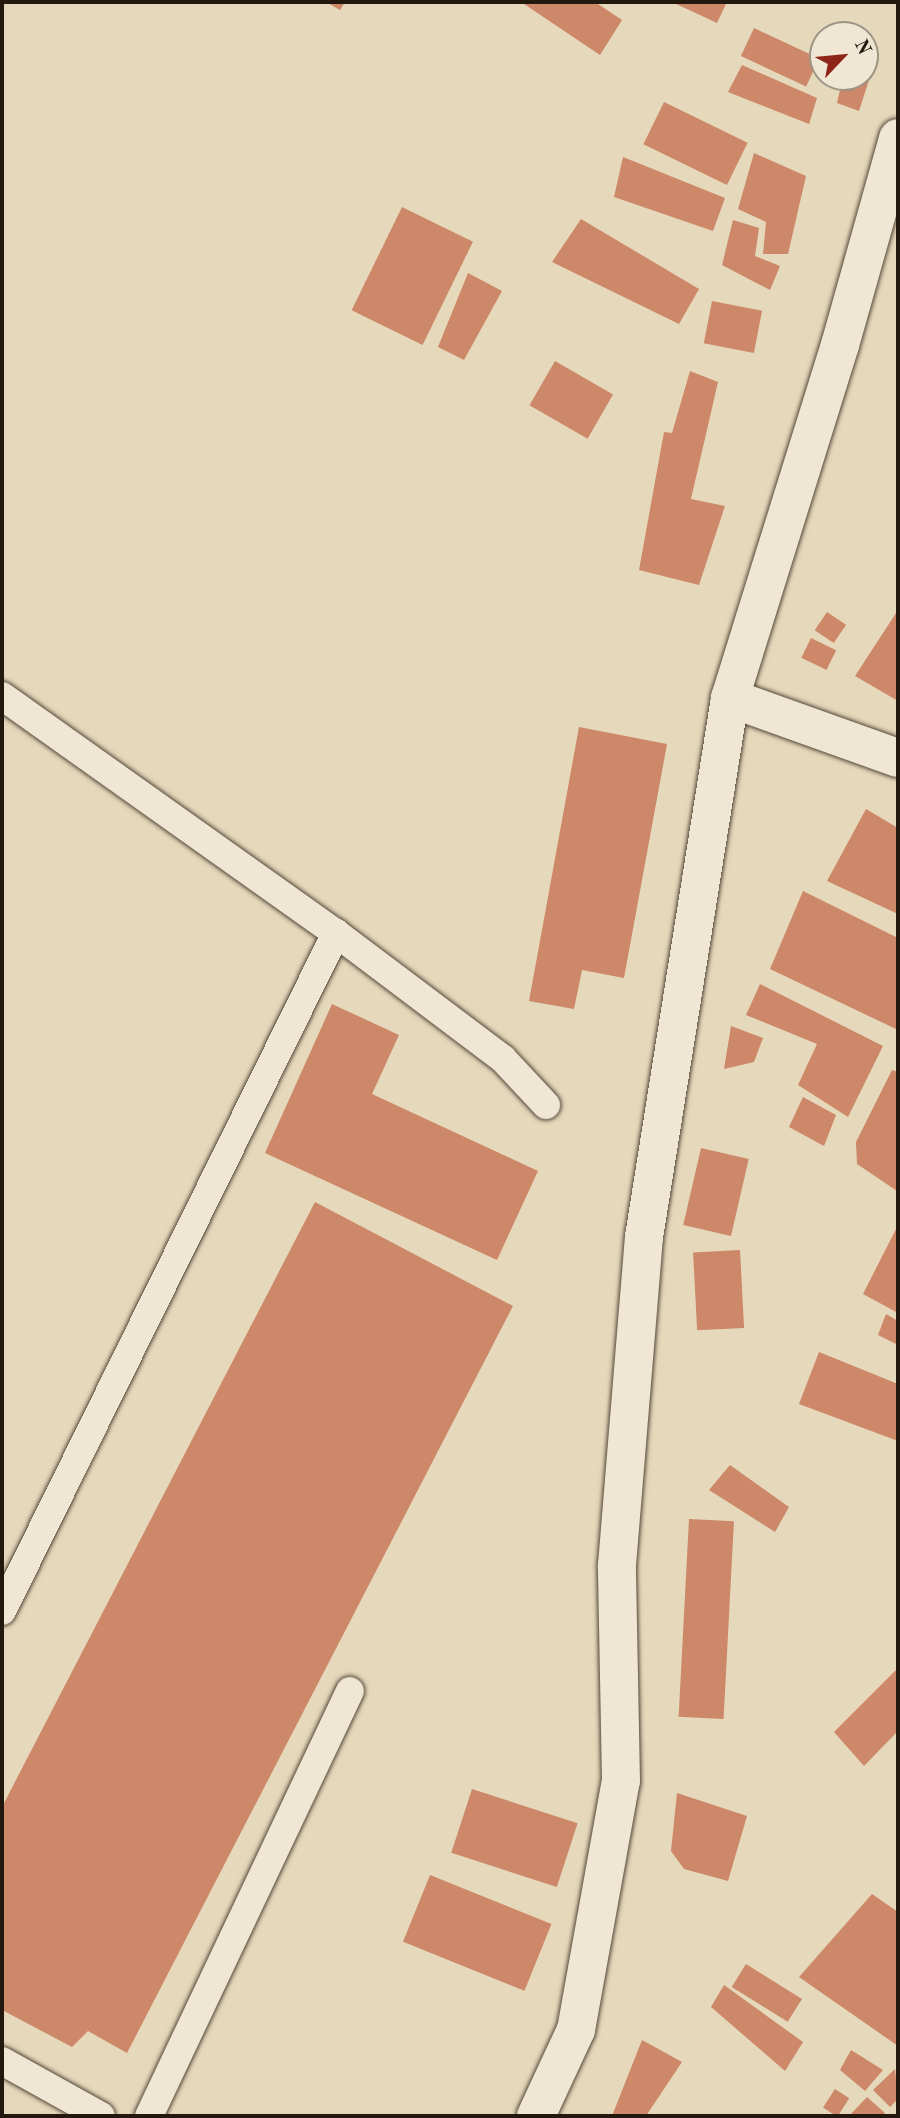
<!DOCTYPE html>
<style>
body{margin:0}
#map{position:relative;width:900px;height:2118px;overflow:hidden;background:#e6d8bb;font-family:"Old Standard TT",serif}
div>[style]{position:absolute}
[style*='--x']{left:calc(var(--x)*1px);top:calc(var(--y)*1px);width:calc(var(--w)*1px);rotate:calc(var(--a)*1deg)}
.building>*{inset:0;background:#cc8868;transform-origin:0 0}
.roads{filter:drop-shadow(0 0 2px #544839) drop-shadow(0 0 2px #544839)}
.lane>*{height:28px;margin:-14px;padding:0 14px;transform-origin:14px;border-radius:14px;background:#efe6d3}
.street>*{height:38px;margin:-19px;padding:0 19px;transform-origin:19px;border-radius:19px;background:#efe6d3}
.secondary>*{height:38px;margin:-19px;padding:0 19px;transform-origin:19px;border-radius:19px;background:#efe6d3}
span{translate:-50% -50%;white-space:nowrap;text-align:center;line-height:1.15;-webkit-text-stroke:5px #efe6d3;paint-order:stroke}
.frame{position:absolute;inset:0;border:4px solid #23180e;pointer-events:none}
.north{position:absolute;left:809px;top:21px;width:70px;height:70px;box-sizing:border-box;background:#efe6d3;border:2px solid #9d9484;border-radius:50%;rotate:64deg;font-size:19px;font-weight:700;line-height:28px;text-align:center;color:#23180e}
.north::after{content:'';display:block;margin:auto;width:24px;height:32px;background:#8f2418;clip-path:polygon(50% 0,100% 100%,50% 72%,0 100%)}
</style>
<div id="map">
<div class="building">
<div style="clip-path:polygon(326px 2px,345px 2px,340px 10px)"></div>
<div style="clip-path:polygon(521px 2px,595px 2px,622px 20px,600px 55px)"></div>
<div style="clip-path:polygon(672px 2px,727px 2px,717px 23px)"></div>
<div style="left:754px;top:28px;width:72px;height:31px;rotate:25deg"></div>
<div style="clip-path:polygon(742px 65px,817px 98px,809px 124px,728px 92px)"></div>
<div style="clip-path:polygon(865px 71px,871px 74px,859px 111px,837px 103px,843px 77px,865px 77px)"></div>
<div style="left:664px;top:102px;width:93px;height:47px;rotate:26deg"></div>
<div style="clip-path:polygon(754px 153px,806px 176px,788px 254px,763px 254px,766px 222px,738px 209px)"></div>
<div style="clip-path:polygon(623px 157px,725px 198px,713px 231px,614px 197px)"></div>
<div style="left:402px;top:207px;width:79px;height:115px;rotate:26deg"></div>
<div style="clip-path:polygon(581px 219px,699px 289px,679px 324px,552px 262px)"></div>
<div style="clip-path:polygon(733px 220px,759px 228px,755px 256px,780px 266px,770px 290px,722px 265px)"></div>
<div style="clip-path:polygon(468px 273px,502px 291px,464px 360px,438px 347px)"></div>
<div style="left:712px;top:301px;width:51px;height:43px;rotate:11deg"></div>
<div style="left:555px;top:361px;width:67px;height:51px;rotate:30deg"></div>
<div style="clip-path:polygon(690px 371px,718px 382px,691px 499px,725px 506px,699px 585px,639px 570px,664px 432px,672px 433px)"></div>
<div style="clip-path:polygon(898px 610px,898px 701px,855px 676px)"></div>
<div style="left:827px;top:612px;width:23px;height:22px;rotate:34deg"></div>
<div style="left:811px;top:638px;width:28px;height:22px;rotate:26deg"></div>
<div style="clip-path:polygon(579px 727px,667px 744px,624px 978px,582px 970px,574px 1009px,529px 1001px)"></div>
<div style="clip-path:polygon(866px 809px,898px 828px,898px 914px,827px 881px)"></div>
<div style="clip-path:polygon(803px 891px,898px 938px,898px 1030px,770px 969px)"></div>
<div style="clip-path:polygon(760px 984px,883px 1046px,848px 1117px,798px 1085px,817px 1044px,746px 1015px)"></div>
<div style="clip-path:polygon(332px 1004px,399px 1035px,372px 1094px,538px 1171px,497px 1260px,265px 1153px)"></div>
<div style="clip-path:polygon(731px 1026px,763px 1038px,754px 1062px,724px 1069px)"></div>
<div style="clip-path:polygon(892px 1070px,898px 1072px,897px 1191px,857px 1164px,856px 1142px)"></div>
<div style="clip-path:polygon(803px 1097px,836px 1115px,824px 1146px,789px 1127px)"></div>
<div style="left:701px;top:1148px;width:49px;height:79px;rotate:13deg"></div>
<div style="clip-path:polygon(315px 1202px,513px 1306px,127px 2053px,88px 2031px,72px 2047px,2px 2010px,2px 1807px)"></div>
<div style="clip-path:polygon(898px 1225px,898px 1313px,863px 1294px)"></div>
<div style="left:740px;top:1250px;width:78px;height:47px;rotate:87deg"></div>
<div style="clip-path:polygon(886px 1314px,898px 1321px,898px 1345px,878px 1335px)"></div>
<div style="clip-path:polygon(819px 1352px,898px 1384px,898px 1441px,799px 1404px)"></div>
<div style="clip-path:polygon(730px 1465px,789px 1507px,775px 1532px,709px 1490px)"></div>
<div style="left:689px;top:1519px;width:45px;height:198px;rotate:3deg"></div>
<div style="clip-path:polygon(898px 1668px,898px 1731px,864px 1766px,834px 1732px)"></div>
<div style="left:472px;top:1789px;width:111px;height:67px;rotate:18deg"></div>
<div style="clip-path:polygon(677px 1793px,747px 1816px,728px 1881px,684px 1869px,671px 1851px)"></div>
<div style="left:430px;top:1875px;width:131px;height:72px;rotate:22deg"></div>
<div style="clip-path:polygon(872px 1894px,898px 1912px,898px 2046px,799px 1977px)"></div>
<div style="left:746px;top:1964px;width:66px;height:27px;rotate:32deg"></div>
<div style="clip-path:polygon(724px 1985px,803px 2042px,785px 2071px,711px 2007px)"></div>
<div style="clip-path:polygon(642px 2040px,682px 2062px,646px 2116px,612px 2116px)"></div>
<div style="clip-path:polygon(851px 2050px,883px 2070px,865px 2091px,840px 2070px)"></div>
<div style="clip-path:polygon(895px 2069px,898px 2099px,890px 2107px,873px 2090px)"></div>
<div style="left:835px;top:2089px;width:17px;height:22px;rotate:33deg"></div>
<div style="clip-path:polygon(867px 2097px,885px 2113px,882px 2116px,849px 2116px)"></div>
</div>
<div class="roads">
<div class="lane">
<div style="--x:2;--y:696;--w:410;--a:35.4"></div>
<div style="--x:336;--y:933;--w:209;--a:37"></div>
<div style="--x:503;--y:1059;--w:63;--a:46.9"></div>
<div style="--x:2;--y:1611;--w:756;--a:-63.77"></div>
<div style="--x:2;--y:2061;--w:113;--a:29.1"></div>
<div style="--x:149;--y:2116;--w:470;--a:-64.7"></div>
</div>
<div class="street">
<div style="--x:730;--y:698;--w:178;--a:19.7"></div>
</div>
<div class="secondary">
<div style="--x:536;--y:2116;--w:95;--a:-65.1"></div>
<div style="--x:576;--y:2030;--w:253;--a:-79.8"></div>
<div style="--x:621;--y:1781;--w:216;--a:-91.1"></div>
<div style="--x:617;--y:1565;--w:329;--a:-85.3"></div>
<div style="--x:644;--y:1237;--w:546;--a:-80.93"></div>
<div style="--x:730;--y:698;--w:370;--a:-72.7"></div>
<div style="--x:840;--y:345;--w:215;--a:-74.3"></div>
</div>
</div>
<div class="frame"></div>
<div class="north">N</div>
</div>
